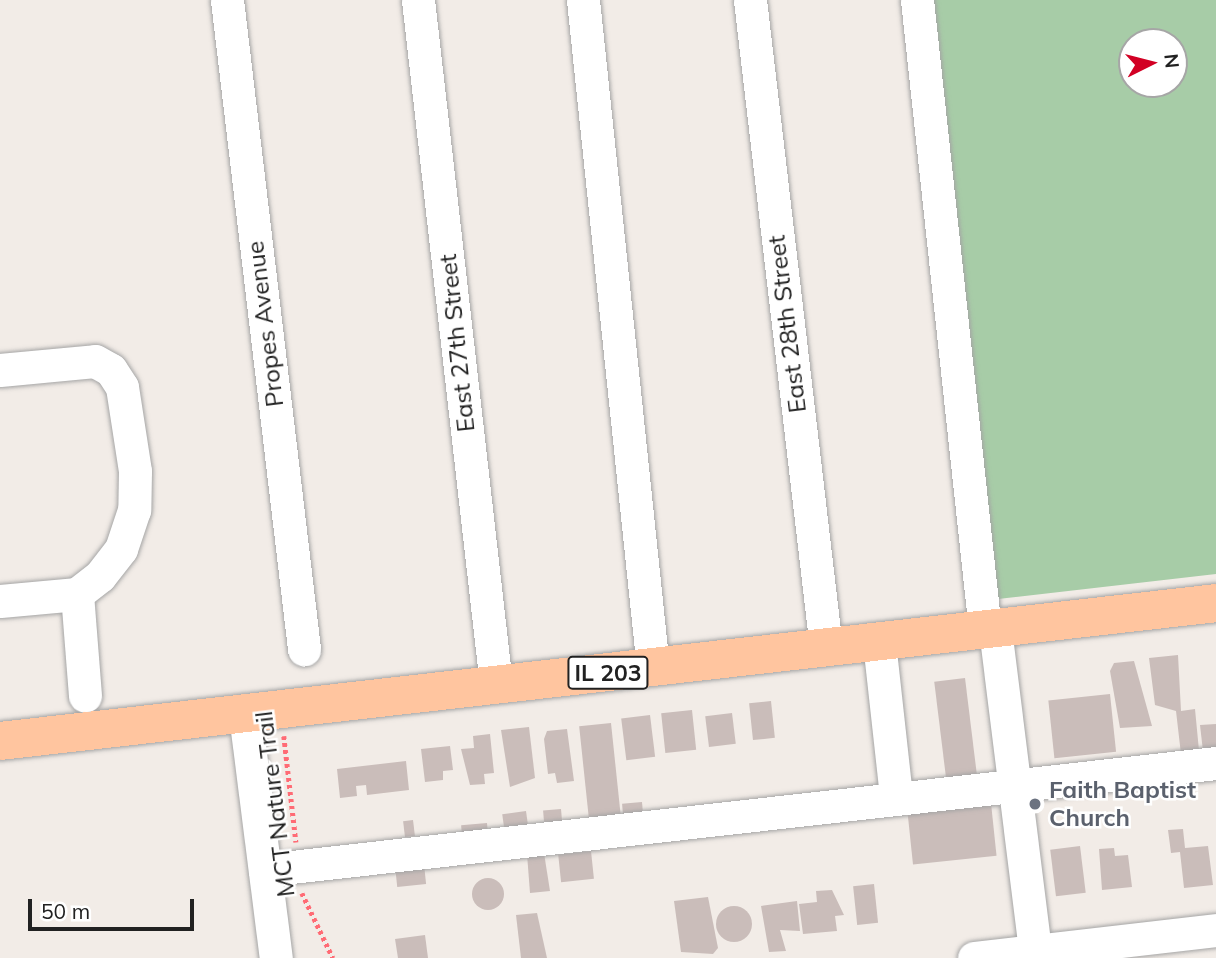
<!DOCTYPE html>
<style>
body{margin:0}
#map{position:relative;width:1216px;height:958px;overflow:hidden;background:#f2ece7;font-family:Mulish,sans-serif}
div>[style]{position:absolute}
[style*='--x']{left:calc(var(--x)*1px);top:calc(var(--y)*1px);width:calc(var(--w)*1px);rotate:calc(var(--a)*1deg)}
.cemetery>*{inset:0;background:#a7cca7}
.building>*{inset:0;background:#cabdba;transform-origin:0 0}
.round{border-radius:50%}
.path>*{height:4.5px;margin-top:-2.25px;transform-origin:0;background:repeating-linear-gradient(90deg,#ff6b75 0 3.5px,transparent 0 7px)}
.roads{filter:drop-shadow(0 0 2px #a5a5a5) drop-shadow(0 0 2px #a5a5a5)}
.minor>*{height:33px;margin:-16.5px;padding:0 16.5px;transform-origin:16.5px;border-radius:16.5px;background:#fff}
.major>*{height:38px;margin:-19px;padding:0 19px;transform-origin:19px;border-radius:19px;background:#ffc59f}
.dots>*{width:19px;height:19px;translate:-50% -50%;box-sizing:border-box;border:4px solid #fff;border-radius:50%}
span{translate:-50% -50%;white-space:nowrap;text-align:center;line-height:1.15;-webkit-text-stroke:5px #fff;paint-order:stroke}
.shield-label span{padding:2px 5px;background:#fff;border:2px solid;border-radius:5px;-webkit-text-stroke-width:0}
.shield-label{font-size:23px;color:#212121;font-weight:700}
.street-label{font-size:24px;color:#212121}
.worship-label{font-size:24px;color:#5b616d;font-weight:700}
.left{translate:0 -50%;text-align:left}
.north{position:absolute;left:1118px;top:28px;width:70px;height:70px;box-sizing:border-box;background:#fff;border:2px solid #a6a6a6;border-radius:50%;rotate:84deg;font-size:19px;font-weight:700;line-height:28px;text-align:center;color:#212121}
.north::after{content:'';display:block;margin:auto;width:24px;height:32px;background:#d20024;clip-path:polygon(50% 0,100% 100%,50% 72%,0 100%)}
.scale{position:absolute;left:28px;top:899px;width:166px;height:32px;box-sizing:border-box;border:4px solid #212121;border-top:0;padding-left:9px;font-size:21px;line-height:24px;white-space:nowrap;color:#212121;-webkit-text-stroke:5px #fff;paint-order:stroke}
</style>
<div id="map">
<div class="cemetery">
<div style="clip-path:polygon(evenodd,922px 0,1216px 0,1216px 574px,989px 600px,922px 0,1132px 42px,1174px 42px,1174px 84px,1132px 84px,1132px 42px)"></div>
</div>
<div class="building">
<div style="clip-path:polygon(1178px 655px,1181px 711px,1195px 709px,1200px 761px,1182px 763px,1176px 711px,1155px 705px,1149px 658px)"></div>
<div style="clip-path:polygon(1134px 661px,1152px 726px,1120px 728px,1110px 671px,1114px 663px)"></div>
<div style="left:965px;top:678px;width:105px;height:31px;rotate:83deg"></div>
<div style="left:1110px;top:694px;width:58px;height:62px;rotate:84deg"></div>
<div style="left:771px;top:701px;width:37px;height:22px;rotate:84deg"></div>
<div style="left:692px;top:710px;width:40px;height:31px;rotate:84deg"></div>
<div style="left:732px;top:713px;width:31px;height:27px;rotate:83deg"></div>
<div style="left:650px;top:715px;width:42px;height:29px;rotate:83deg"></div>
<div style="left:611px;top:723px;width:94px;height:32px;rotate:84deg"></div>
<div style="clip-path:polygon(1216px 724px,1216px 759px,1204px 760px,1200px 725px)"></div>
<div style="clip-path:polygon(529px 727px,535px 778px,510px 787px,501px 730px)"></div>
<div style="clip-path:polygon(567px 729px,574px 781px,557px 783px,555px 773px,548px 774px,544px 739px,547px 731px)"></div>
<div style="clip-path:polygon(490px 734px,494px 773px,484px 774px,485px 784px,470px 785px,461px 749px,474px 748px,473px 736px)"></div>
<div style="clip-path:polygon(450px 746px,453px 770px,443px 771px,443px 780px,425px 782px,421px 749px)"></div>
<div style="clip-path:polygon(406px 761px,409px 790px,367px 795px,366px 785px,356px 786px,357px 796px,340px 798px,337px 769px)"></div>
<div style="left:642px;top:802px;width:23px;height:20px;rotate:85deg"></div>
<div style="left:991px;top:803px;width:53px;height:84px;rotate:84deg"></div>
<div style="left:561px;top:809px;width:22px;height:18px;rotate:85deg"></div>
<div style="left:526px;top:811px;width:28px;height:24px;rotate:82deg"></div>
<div style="left:413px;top:820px;width:16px;height:10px;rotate:83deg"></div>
<div style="left:487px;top:823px;width:21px;height:26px;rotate:85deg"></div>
<div style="clip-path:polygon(1183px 829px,1185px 848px,1208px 846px,1213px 885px,1184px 888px,1180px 852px,1171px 853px,1168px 830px)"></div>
<div style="left:1080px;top:846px;width:47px;height:30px;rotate:83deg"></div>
<div style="clip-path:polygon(1114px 848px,1115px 856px,1128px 855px,1132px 887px,1102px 890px,1099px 849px)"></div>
<div style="left:591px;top:851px;width:28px;height:33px;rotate:84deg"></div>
<div style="clip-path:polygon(544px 853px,550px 891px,530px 893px,527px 854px)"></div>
<div style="left:424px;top:864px;width:20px;height:29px;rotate:84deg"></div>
<div class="round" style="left:472px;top:878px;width:32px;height:32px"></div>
<div style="left:874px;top:884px;width:39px;height:21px;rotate:84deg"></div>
<div style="clip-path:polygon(832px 890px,844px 915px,835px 916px,837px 931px,803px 934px,799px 904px,817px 902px,816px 891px)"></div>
<div style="clip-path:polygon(708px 897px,718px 948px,713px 954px,681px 952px,674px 901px)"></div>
<div style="clip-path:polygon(797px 901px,800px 931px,780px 930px,786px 951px,769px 952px,761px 906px)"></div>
<div class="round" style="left:716px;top:906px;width:36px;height:36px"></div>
<div style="clip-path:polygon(537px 913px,547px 958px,521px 958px,516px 915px)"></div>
<div style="clip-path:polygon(425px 935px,428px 958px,398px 958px,395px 939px)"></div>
</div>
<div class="path">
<div style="--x:284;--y:736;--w:107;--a:83.5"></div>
<div style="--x:302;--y:893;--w:72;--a:64.5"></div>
</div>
<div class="roads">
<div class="minor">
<div style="--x:227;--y:0;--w:654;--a:83.23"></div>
<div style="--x:418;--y:0;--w:689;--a:83.5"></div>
<div style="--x:583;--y:0;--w:672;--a:84.02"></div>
<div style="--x:750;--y:0;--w:652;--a:83.31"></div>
<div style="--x:917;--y:0;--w:634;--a:83.84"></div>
<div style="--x:0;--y:370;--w:95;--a:-5.4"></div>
<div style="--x:95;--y:361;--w:18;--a:29"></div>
<div style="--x:111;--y:370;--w:20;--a:57"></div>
<div style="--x:122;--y:387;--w:85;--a:81.2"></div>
<div style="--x:135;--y:471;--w:39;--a:91"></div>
<div style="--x:134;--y:510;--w:41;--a:108.4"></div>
<div style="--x:121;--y:549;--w:34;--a:128"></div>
<div style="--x:100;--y:576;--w:29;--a:142"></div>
<div style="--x:77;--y:594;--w:77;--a:174.8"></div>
<div style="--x:77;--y:594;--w:102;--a:85.5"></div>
<div style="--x:995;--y:629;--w:332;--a:82.9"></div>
<div style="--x:879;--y:642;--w:155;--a:83.7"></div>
<div style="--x:245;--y:714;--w:246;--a:82.8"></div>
<div style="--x:265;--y:870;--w:957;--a:-6.42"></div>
<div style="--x:974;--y:958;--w:244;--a:-6.6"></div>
</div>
<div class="major">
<div style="--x:0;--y:741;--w:1224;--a:-6.47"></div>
</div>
</div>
<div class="dots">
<div style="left:1035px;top:804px;background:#6b7280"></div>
</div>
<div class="shield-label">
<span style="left:608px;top:673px">IL 203</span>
</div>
<div class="street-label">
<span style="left:265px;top:324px;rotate:-97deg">Propes Avenue</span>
<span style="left:787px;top:324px;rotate:-97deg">East 28th Street</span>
<span style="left:457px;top:343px;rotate:-96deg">East 27th Street</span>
<span style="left:275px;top:804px;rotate:-97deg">MCT Nature Trail</span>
</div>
<div class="worship-label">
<span class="left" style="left:1049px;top:804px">Faith Baptist<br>Church</span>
</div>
<div class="north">N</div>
<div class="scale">50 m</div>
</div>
